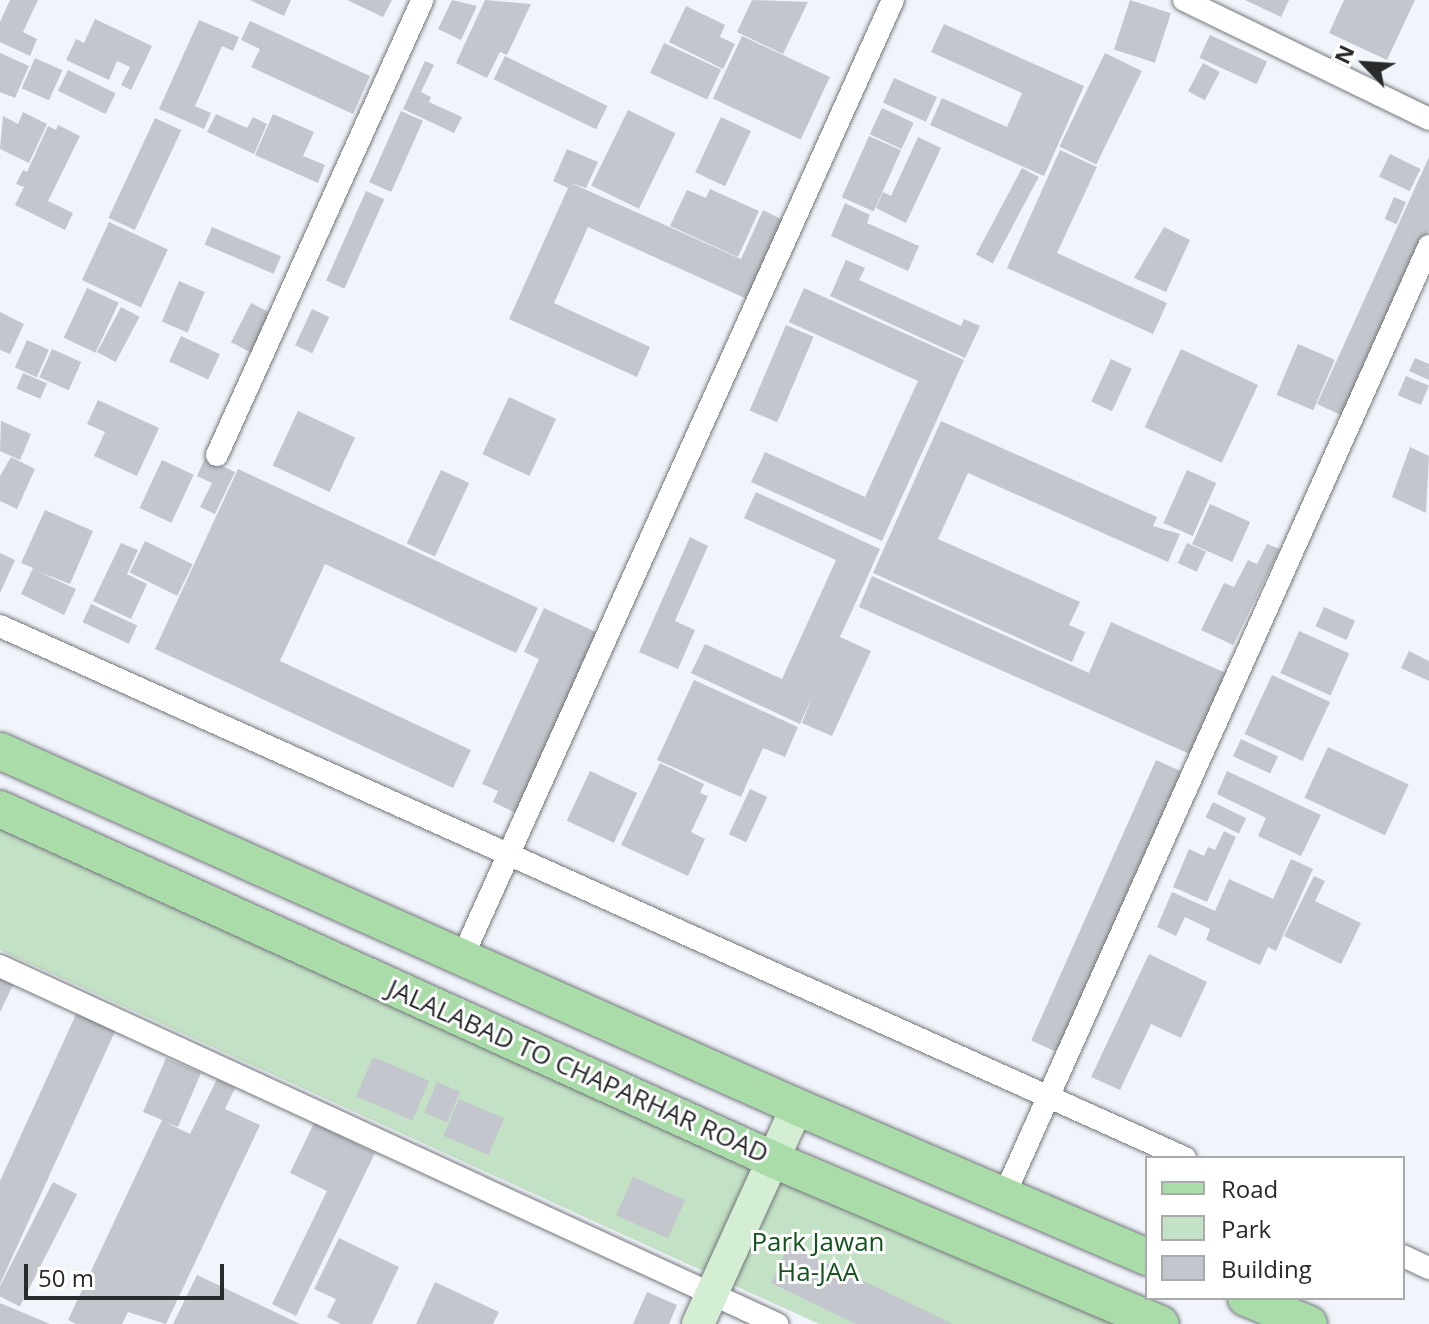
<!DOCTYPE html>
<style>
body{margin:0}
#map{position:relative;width:1429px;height:1324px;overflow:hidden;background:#f1f5fb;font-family:"Open Sans",sans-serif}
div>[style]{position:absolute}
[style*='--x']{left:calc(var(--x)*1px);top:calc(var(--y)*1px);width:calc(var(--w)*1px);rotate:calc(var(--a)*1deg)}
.green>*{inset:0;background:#c3e1c4}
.building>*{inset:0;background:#c3c7cd;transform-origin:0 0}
.roads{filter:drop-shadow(0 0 2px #73767b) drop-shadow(0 0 2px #73767b)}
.street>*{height:22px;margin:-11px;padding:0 11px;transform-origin:11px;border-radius:11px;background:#fff}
.secondary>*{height:32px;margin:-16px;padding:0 16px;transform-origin:16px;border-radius:16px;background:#d4eed4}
.primary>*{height:36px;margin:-18px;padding:0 18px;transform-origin:18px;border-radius:18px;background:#aadcaa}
span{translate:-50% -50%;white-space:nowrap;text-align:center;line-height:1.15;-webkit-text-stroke:6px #fff;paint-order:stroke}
.street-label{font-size:26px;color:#282a2c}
.park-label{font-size:26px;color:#14541f}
.legend{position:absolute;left:1145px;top:1156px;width:260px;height:144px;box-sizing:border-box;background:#fff;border:2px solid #a9aaab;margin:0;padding:10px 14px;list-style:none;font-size:24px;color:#282a2c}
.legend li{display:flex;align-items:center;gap:16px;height:40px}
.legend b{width:40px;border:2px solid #a9aaab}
.north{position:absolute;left:1325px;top:24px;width:80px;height:80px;-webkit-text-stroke:6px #fff;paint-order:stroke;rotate:295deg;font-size:22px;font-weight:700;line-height:32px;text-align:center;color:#282a2c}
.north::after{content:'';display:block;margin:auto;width:28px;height:36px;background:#282a2c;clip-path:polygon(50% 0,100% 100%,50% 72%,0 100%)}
.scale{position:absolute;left:24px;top:1264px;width:200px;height:36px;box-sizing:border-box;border:4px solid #282a2c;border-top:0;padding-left:10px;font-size:24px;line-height:28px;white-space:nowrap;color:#282a2c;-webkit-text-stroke:6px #fff;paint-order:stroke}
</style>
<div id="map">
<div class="green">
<div style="clip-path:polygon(0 829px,1119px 1324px,819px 1324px,0 950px)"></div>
</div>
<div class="building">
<div style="clip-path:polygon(10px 0,38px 0,23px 32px,37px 39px,30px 56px,0 42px,0 22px)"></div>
<div style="clip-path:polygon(250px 0,291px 0,284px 16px)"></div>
<div style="clip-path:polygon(347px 0,392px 0,383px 17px)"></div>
<div style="clip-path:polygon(452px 0,477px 6px,461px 40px,438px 29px)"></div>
<div style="clip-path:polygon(485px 0,531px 4px,507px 55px,500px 52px,487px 78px,456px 63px)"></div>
<div style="clip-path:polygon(752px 0,808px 2px,783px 54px,737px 32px)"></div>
<div style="left:1130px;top:0;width:43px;height:52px;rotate:18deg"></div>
<div style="clip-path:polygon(1245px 0,1289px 0,1281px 17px)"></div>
<div style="clip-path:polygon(1344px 0,1415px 0,1387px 60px,1329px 33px)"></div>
<div style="clip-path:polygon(686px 6px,725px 25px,720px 37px,735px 44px,723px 69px,669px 42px)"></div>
<div style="clip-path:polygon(95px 19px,152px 46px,131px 90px,121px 85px,130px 67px,117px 61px,109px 80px,66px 60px,76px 39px,84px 43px)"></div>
<div style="clip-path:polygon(199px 20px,239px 37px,233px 51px,222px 46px,195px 106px,211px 113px,204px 129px,159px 109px)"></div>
<div style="clip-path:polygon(250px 21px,370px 76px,353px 114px,251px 67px,260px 49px,241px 40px)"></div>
<div style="clip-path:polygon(944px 24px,1084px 86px,1044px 176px,930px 125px,942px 98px,1007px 127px,1022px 93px,931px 52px)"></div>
<div style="left:1210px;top:35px;width:63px;height:25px;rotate:25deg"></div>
<div style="left:742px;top:36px;width:97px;height:69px;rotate:25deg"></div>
<div style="left:664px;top:43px;width:63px;height:33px;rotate:25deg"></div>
<div style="clip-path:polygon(0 53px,29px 66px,15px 98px,0 92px)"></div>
<div style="left:1105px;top:53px;width:41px;height:104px;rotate:26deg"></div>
<div style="left:505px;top:56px;width:114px;height:26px;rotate:26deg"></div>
<div style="left:35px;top:58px;width:30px;height:33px;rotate:24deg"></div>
<div style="clip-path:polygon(425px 61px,434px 65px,421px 92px,431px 97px,429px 102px,462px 117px,454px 133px,403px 109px)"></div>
<div style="left:1203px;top:63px;width:19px;height:32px;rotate:28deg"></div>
<div style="left:68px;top:70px;width:53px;height:23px;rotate:26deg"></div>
<div style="left:894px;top:78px;width:47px;height:27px;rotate:24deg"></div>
<div style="left:882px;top:108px;width:35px;height:29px;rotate:25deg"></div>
<div style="left:628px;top:110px;width:53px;height:84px;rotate:26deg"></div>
<div style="left:401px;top:111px;width:24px;height:78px;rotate:24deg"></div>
<div style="clip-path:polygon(23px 112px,47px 124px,29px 163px,0 149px,3px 116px,18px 124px)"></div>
<div style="clip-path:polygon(216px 114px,247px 128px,253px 117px,267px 124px,254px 154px,207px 132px)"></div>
<div style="clip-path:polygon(273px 114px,314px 132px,303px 156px,325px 165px,318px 183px,255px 155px)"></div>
<div style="left:721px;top:117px;width:33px;height:61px;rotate:25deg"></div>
<div style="left:155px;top:118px;width:29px;height:110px;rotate:25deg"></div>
<div style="clip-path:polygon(58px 125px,80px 136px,48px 201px,73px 213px,65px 230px,15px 205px,24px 187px,16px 184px,23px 170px,27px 172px,48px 126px,56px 130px)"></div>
<div style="left:869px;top:136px;width:35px;height:67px;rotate:24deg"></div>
<div style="clip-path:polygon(918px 137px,941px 148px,906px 223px,876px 208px,883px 192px,891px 196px)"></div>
<div style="clip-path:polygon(567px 149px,598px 162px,586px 188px,571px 183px,741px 259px,763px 210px,783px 220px,747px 299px,588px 227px,554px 303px,650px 347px,637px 377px,509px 319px,568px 188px,553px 181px)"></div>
<div style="clip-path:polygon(1060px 150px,1097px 167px,1057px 253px,1167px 303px,1153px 334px,1007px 268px)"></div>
<div style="left:1390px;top:154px;width:34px;height:25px;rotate:26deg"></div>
<div style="clip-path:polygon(1429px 157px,1429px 230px,1345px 417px,1317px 404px)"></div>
<div style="left:1022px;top:168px;width:19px;height:98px;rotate:28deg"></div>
<div style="clip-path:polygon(710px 189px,759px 211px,738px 257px,670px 226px,687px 190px,706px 198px)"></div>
<div style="left:366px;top:191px;width:20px;height:98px;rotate:24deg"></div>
<div style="left:1394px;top:197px;width:13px;height:24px;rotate:23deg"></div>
<div style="clip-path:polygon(845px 203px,870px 215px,867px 223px,919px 246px,908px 271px,831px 236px)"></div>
<div style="left:109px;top:222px;width:65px;height:64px;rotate:25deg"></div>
<div style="left:212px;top:227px;width:75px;height:19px;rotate:23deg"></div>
<div style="clip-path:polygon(1164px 227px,1190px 240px,1166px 292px,1134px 278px)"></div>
<div style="clip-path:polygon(846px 260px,865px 268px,859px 280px,961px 326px,964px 319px,980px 326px,965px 358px,830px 296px)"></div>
<div style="left:179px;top:281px;width:28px;height:44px;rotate:23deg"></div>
<div style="left:87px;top:288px;width:35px;height:55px;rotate:25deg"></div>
<div style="clip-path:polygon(804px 288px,964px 360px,882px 541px,751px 482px,765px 452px,865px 497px,918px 381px,789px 322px)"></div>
<div style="left:251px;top:303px;width:22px;height:44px;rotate:27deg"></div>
<div style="left:121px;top:307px;width:21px;height:51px;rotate:28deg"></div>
<div style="left:312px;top:309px;width:19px;height:40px;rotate:25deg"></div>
<div style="clip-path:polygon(0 312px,24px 324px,10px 354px,0 350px)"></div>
<div style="left:786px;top:325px;width:30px;height:93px;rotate:23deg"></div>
<div style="left:181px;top:336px;width:43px;height:28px;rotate:25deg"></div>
<div style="left:27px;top:340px;width:24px;height:30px;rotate:24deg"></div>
<div style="left:1298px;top:344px;width:40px;height:55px;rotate:23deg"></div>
<div style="left:52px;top:349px;width:32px;height:31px;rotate:24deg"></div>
<div style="left:1181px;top:349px;width:85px;height:86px;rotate:25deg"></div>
<div style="clip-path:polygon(1415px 358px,1429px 364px,1429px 380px,1409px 371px)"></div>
<div style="left:1111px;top:359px;width:23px;height:47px;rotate:25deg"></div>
<div style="left:23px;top:373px;width:26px;height:17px;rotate:23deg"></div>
<div style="left:1406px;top:376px;width:25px;height:21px;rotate:23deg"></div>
<div style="left:509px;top:397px;width:52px;height:63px;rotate:25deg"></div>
<div style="clip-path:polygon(98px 400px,159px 428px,137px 476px,94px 456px,105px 432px,87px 424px)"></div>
<div style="left:298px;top:411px;width:63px;height:60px;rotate:25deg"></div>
<div style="clip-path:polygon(1px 421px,31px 434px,20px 460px,0 451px)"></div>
<div style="clip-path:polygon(941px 421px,1157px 517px,1153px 526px,1180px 534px,1168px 562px,968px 473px,938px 539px,1080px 602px,1069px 625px,1085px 632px,1072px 662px,873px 573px)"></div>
<div style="clip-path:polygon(1410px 447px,1429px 456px,1426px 513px,1392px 497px)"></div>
<div style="clip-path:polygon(11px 457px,35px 469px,17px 509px,0 501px,0 476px)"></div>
<div style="clip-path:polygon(205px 458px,235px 472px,215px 514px,200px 507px,212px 483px,197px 476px)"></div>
<div style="left:162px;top:460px;width:35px;height:53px;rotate:25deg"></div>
<div style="clip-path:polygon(238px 469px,538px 608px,516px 653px,325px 564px,280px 661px,471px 750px,453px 788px,155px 649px)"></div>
<div style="left:441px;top:470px;width:31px;height:81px;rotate:25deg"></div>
<div style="left:1187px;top:470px;width:32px;height:58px;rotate:24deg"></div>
<div style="clip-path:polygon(756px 492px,880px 549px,840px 637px,871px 651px,832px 736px,802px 723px,812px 697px,800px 724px,691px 673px,705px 644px,782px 679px,836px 560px,744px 518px)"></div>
<div style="left:1210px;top:504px;width:44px;height:44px;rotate:24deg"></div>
<div style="clip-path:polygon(45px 510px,93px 531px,70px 584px,37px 571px,76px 589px,64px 615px,21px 594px,33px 568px,21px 563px)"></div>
<div style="clip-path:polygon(690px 537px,708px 546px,675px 621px,695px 630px,678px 669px,639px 652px)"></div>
<div style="left:145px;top:541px;width:53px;height:35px;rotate:26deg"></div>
<div style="clip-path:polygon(121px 543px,138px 550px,127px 574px,147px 584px,131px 619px,93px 601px)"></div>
<div style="left:1187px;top:543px;width:21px;height:22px;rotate:25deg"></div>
<div style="clip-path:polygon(1267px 544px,1280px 549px,1233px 645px,1201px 630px,1224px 583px,1234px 587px,1248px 560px,1257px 564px)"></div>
<div style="clip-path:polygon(0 553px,15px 560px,0 593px)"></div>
<div style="clip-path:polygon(872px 576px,1089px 673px,1111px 622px,1228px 674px,1192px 755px,859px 607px)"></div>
<div style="left:91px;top:604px;width:51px;height:20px;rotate:25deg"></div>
<div style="left:1324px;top:607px;width:34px;height:21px;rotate:24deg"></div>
<div style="clip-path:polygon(544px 608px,600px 634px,518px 814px,493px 802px,498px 791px,482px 784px,539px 659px,524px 652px)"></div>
<div style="left:1299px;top:631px;width:55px;height:46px;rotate:24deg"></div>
<div style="clip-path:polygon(1409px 651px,1429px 661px,1429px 681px,1401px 668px)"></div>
<div style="left:1272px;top:675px;width:64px;height:65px;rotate:25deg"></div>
<div style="clip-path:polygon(694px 680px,798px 727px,785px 757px,763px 748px,741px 797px,657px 760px)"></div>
<div style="left:1241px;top:739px;width:41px;height:19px;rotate:25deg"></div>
<div style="left:1328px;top:747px;width:89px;height:56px;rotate:25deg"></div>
<div style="left:1156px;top:760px;width:35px;height:307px;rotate:24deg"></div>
<div style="clip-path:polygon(660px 763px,704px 784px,700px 793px,708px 796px,691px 832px,705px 839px,688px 876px,621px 845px)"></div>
<div style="left:590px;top:771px;width:52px;height:55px;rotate:25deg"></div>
<div style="clip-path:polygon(1227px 771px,1321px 815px,1301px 856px,1258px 836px,1266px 818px,1217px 794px)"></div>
<div style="left:750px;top:789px;width:19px;height:50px;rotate:25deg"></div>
<div style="left:1213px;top:802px;width:37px;height:17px;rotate:26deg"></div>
<div style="clip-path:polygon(1224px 831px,1236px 837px,1207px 902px,1173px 887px,1189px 849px,1204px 856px,1208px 847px,1215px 850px)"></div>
<div style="clip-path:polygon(1291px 859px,1313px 869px,1276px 951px,1268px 947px,1260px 965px,1206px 940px,1210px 929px,1185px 917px,1176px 936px,1157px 927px,1172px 892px,1215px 911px,1229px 879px,1273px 899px)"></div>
<div style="clip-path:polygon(1314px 876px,1325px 881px,1315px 901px,1361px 923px,1341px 964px,1284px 936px)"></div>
<div style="clip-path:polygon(1149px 954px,1207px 982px,1181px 1038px,1151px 1024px,1120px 1090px,1091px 1077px)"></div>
<div style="clip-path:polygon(0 979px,13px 985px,0 1012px)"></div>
<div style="clip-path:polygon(78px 1010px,117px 1027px,0 1284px,0 1181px)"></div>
<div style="left:373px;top:1057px;width:61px;height:43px;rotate:23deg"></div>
<div style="clip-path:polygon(166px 1058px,201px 1073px,178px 1127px,167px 1123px,190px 1134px,217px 1079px,235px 1088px,225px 1109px,260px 1125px,166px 1324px,128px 1312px,122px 1324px,76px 1324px,68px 1320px,162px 1120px,143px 1112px)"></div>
<div style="left:437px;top:1082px;width:25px;height:33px;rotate:23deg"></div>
<div style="left:459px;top:1099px;width:49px;height:40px;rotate:23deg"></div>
<div style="clip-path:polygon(314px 1123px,375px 1153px,296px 1316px,272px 1304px,327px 1191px,290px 1173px)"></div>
<div style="left:633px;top:1177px;width:57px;height:42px;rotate:24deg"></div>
<div style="left:53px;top:1182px;width:27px;height:126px;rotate:27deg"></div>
<div style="clip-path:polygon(339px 1238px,399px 1267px,372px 1324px,341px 1324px,327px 1317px,336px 1299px,314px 1289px)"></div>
<div style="clip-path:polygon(789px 1245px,953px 1324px,856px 1324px,771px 1283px)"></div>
<div style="clip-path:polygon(197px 1275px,300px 1324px,173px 1324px)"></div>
<div style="clip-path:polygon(435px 1282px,499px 1312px,493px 1324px,416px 1324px)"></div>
<div style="clip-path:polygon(647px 1292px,677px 1305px,669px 1324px,633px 1324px)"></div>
<div style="clip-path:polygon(0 1303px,50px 1324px,0 1324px)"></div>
</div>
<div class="roads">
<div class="street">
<div style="--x:1184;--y:0;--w:272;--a:25.9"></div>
<div style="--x:217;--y:455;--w:499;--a:-65.7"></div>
<div style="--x:0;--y:626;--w:1299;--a:24.18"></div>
<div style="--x:462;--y:958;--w:1050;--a:-65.78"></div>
<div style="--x:0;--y:966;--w:856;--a:24.74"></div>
<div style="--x:1003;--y:1198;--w:1043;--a:-65.89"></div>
<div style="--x:1403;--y:1256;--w:29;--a:25"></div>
</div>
<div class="secondary">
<div style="--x:698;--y:1324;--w:239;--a:-65.5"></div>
</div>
<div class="primary">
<div style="--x:0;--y:751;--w:873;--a:24.07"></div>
<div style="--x:797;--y:1107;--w:381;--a:23.2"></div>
<div style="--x:0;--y:809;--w:850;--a:24.39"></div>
<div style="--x:774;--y:1160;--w:420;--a:23"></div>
<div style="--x:1246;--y:1298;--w:68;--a:22.4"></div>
</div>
</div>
<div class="street-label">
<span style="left:578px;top:1071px;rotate:24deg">JALALABAD TO CHAPARHAR ROAD</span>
</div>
<div class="park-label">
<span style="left:818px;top:1257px">Park Jawan<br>Ha-JAA</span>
</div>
<ul class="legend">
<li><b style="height:10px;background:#aadcaa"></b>Road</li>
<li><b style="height:22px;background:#c3e1c4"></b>Park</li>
<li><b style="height:22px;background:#c3c7cd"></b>Building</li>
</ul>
<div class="north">N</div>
<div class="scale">50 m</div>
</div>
